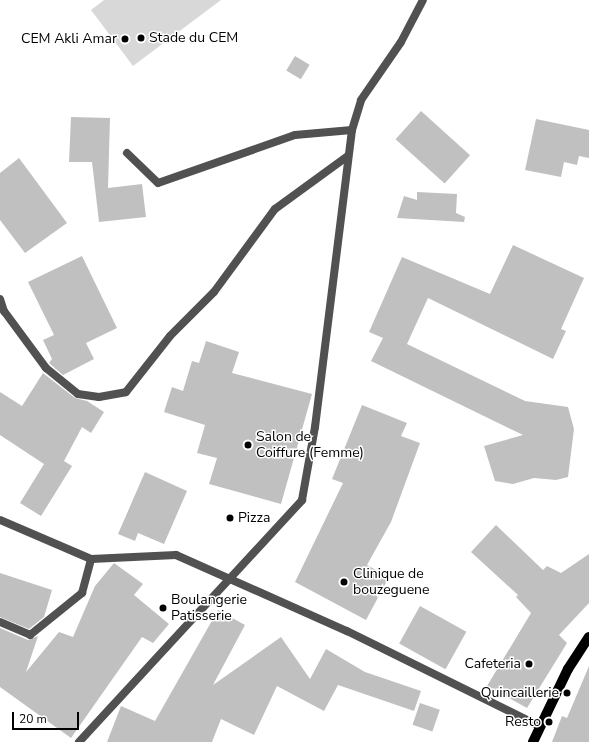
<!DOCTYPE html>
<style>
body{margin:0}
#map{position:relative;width:589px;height:742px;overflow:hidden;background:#fff;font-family:"Nunito Sans",sans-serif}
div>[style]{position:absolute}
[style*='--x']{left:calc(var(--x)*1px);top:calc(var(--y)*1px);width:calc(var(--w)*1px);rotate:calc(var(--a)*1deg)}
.green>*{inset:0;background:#d8d8d8}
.building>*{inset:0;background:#c0c0c0;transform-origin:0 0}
.street>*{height:8px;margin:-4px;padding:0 4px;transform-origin:4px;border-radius:4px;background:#515151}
.primary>*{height:10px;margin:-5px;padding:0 5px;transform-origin:5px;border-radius:5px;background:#000}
.dots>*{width:11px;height:11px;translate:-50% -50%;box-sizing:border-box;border:2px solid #fff;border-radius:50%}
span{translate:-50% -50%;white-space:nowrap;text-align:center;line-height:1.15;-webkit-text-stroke:3px #fff;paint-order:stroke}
.poi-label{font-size:14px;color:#000}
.left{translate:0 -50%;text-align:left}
.right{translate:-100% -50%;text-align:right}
.scale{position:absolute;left:12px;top:712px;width:67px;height:18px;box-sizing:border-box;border:2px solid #000;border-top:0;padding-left:5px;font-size:12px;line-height:14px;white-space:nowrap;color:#000;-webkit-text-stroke:3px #fff;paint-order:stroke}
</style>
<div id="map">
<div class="green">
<div style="clip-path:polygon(104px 0,221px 0,133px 66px,91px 10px)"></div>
</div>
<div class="building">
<div style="left:295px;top:56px;width:17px;height:17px;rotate:31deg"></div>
<div style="left:421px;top:111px;width:66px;height:38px;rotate:42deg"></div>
<div style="clip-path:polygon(71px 117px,110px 118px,108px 188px,142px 184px,146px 217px,99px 222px,92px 162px,69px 162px)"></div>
<div style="clip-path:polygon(536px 119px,589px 130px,589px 158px,579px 156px,577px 165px,564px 162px,561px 177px,525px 170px)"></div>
<div style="clip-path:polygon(19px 158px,67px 223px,25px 253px,0 220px,0 173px)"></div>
<div style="clip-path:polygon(417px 192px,457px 194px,456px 213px,465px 217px,464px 222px,397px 218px,404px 196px,417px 200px)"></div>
<div style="clip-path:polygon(513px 245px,584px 278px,561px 329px,566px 331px,553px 359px,428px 298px,407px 344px,525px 401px,568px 407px,574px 429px,568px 477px,556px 480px,534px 478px,513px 484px,495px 481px,484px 446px,523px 435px,371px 361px,383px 338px,369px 332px,402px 257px,490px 294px)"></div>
<div style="clip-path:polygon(82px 256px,117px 328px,86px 343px,94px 359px,63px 375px,49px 363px,52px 359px,43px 340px,54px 335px,28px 282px)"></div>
<div style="clip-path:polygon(206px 341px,239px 352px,232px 373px,312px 394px,281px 504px,209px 484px,217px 458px,197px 453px,205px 425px,164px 412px,172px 387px,183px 391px,192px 361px,199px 363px)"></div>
<div style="clip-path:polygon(43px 373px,75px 398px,87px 401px,104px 412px,91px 433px,82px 427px,64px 461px,72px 466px,41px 516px,20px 503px,44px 464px,0 435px,0 392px,22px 406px)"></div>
<div style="clip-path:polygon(362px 405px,407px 423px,401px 436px,420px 443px,391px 522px,367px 565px,389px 577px,366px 620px,295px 582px,343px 483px,332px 479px)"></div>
<div style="clip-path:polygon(145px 472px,187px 491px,164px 544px,138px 533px,135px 541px,118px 534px)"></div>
<div style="clip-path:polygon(496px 525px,543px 570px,547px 566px,561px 573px,589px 554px,589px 603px,559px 635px,567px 643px,527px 708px,487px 686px,531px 613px,516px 597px,518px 595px,471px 552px)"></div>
<div style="clip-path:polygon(114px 563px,143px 584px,134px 595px,169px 624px,153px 643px,142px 637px,71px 738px,0 687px,0 628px,28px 640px,38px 636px,26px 672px,59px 632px,73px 637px,95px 586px)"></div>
<div style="clip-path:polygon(0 573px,52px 590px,44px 617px,29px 629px,0 617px)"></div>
<div style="left:420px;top:606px;width:53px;height:43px;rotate:29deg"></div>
<div style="clip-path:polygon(218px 610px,245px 625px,213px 685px,281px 637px,310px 679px,326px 649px,365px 672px,421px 691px,414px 711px,338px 685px,324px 711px,277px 686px,254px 735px,221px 719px,212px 742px,107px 742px,121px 706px,155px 721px)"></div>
<div style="clip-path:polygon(589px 666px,589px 742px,552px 742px,562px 716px,567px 718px)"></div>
<div style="left:420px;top:703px;width:21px;height:23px;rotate:19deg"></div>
</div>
<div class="street">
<div style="--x:127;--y:153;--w:43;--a:44.1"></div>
<div style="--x:158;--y:183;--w:145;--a:-19.3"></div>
<div style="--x:295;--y:135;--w:57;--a:-5"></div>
<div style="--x:0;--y:299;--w:13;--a:72"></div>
<div style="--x:4;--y:311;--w:71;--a:53.6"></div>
<div style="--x:46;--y:368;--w:41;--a:39.1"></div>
<div style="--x:78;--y:394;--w:21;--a:8"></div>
<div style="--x:99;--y:397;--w:27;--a:-10"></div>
<div style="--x:126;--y:392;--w:71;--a:-51.8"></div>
<div style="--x:170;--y:336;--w:62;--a:-45"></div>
<div style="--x:214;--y:292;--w:103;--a:-53.7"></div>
<div style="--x:275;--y:209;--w:90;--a:-36"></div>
<div style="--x:0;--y:520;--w:99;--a:23.2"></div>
<div style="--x:91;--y:559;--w:85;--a:-2.7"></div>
<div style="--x:176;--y:555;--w:187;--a:24"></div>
<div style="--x:347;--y:631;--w:214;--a:26.3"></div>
<div style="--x:0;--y:622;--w:33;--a:23"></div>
<div style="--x:30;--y:635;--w:67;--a:-38.9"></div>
<div style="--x:82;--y:593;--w:35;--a:-75"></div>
<div style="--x:79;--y:742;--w:329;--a:-47.3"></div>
<div style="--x:302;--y:500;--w:74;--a:-79.9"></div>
<div style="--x:315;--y:427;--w:299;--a:-82.9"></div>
<div style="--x:352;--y:130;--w:31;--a:-73"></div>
<div style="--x:361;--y:100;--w:70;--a:-55.4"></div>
<div style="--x:401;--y:42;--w:47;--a:-62.4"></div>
</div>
<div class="primary">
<div style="--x:533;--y:742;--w:81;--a:-64.4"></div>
<div style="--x:568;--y:669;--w:38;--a:-57"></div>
</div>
<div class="dots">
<div style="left:141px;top:38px;background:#000"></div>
<div style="left:125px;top:39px;background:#000"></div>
<div style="left:248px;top:445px;background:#000"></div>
<div style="left:230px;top:518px;background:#000"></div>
<div style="left:344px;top:582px;background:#000"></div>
<div style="left:163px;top:608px;background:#000"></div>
<div style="left:529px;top:664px;background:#000"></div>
<div style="left:567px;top:693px;background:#000"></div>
<div style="left:549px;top:722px;background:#000"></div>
</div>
<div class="poi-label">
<span class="left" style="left:149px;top:38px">Stade du CEM</span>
<span class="right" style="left:117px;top:39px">CEM Akli Amar</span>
<span class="left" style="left:256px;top:445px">Salon de<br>Coiffure (Femme)</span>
<span class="left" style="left:238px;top:518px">Pizza</span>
<span class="left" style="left:353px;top:582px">Clinique de<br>bouzeguene</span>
<span class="left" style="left:171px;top:608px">Boulangerie<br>Patisserie</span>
<span class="right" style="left:521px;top:664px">Cafeteria</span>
<span class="right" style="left:559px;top:693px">Quincaillerie</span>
<span class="right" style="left:541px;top:722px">Resto</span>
</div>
<div class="scale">20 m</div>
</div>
